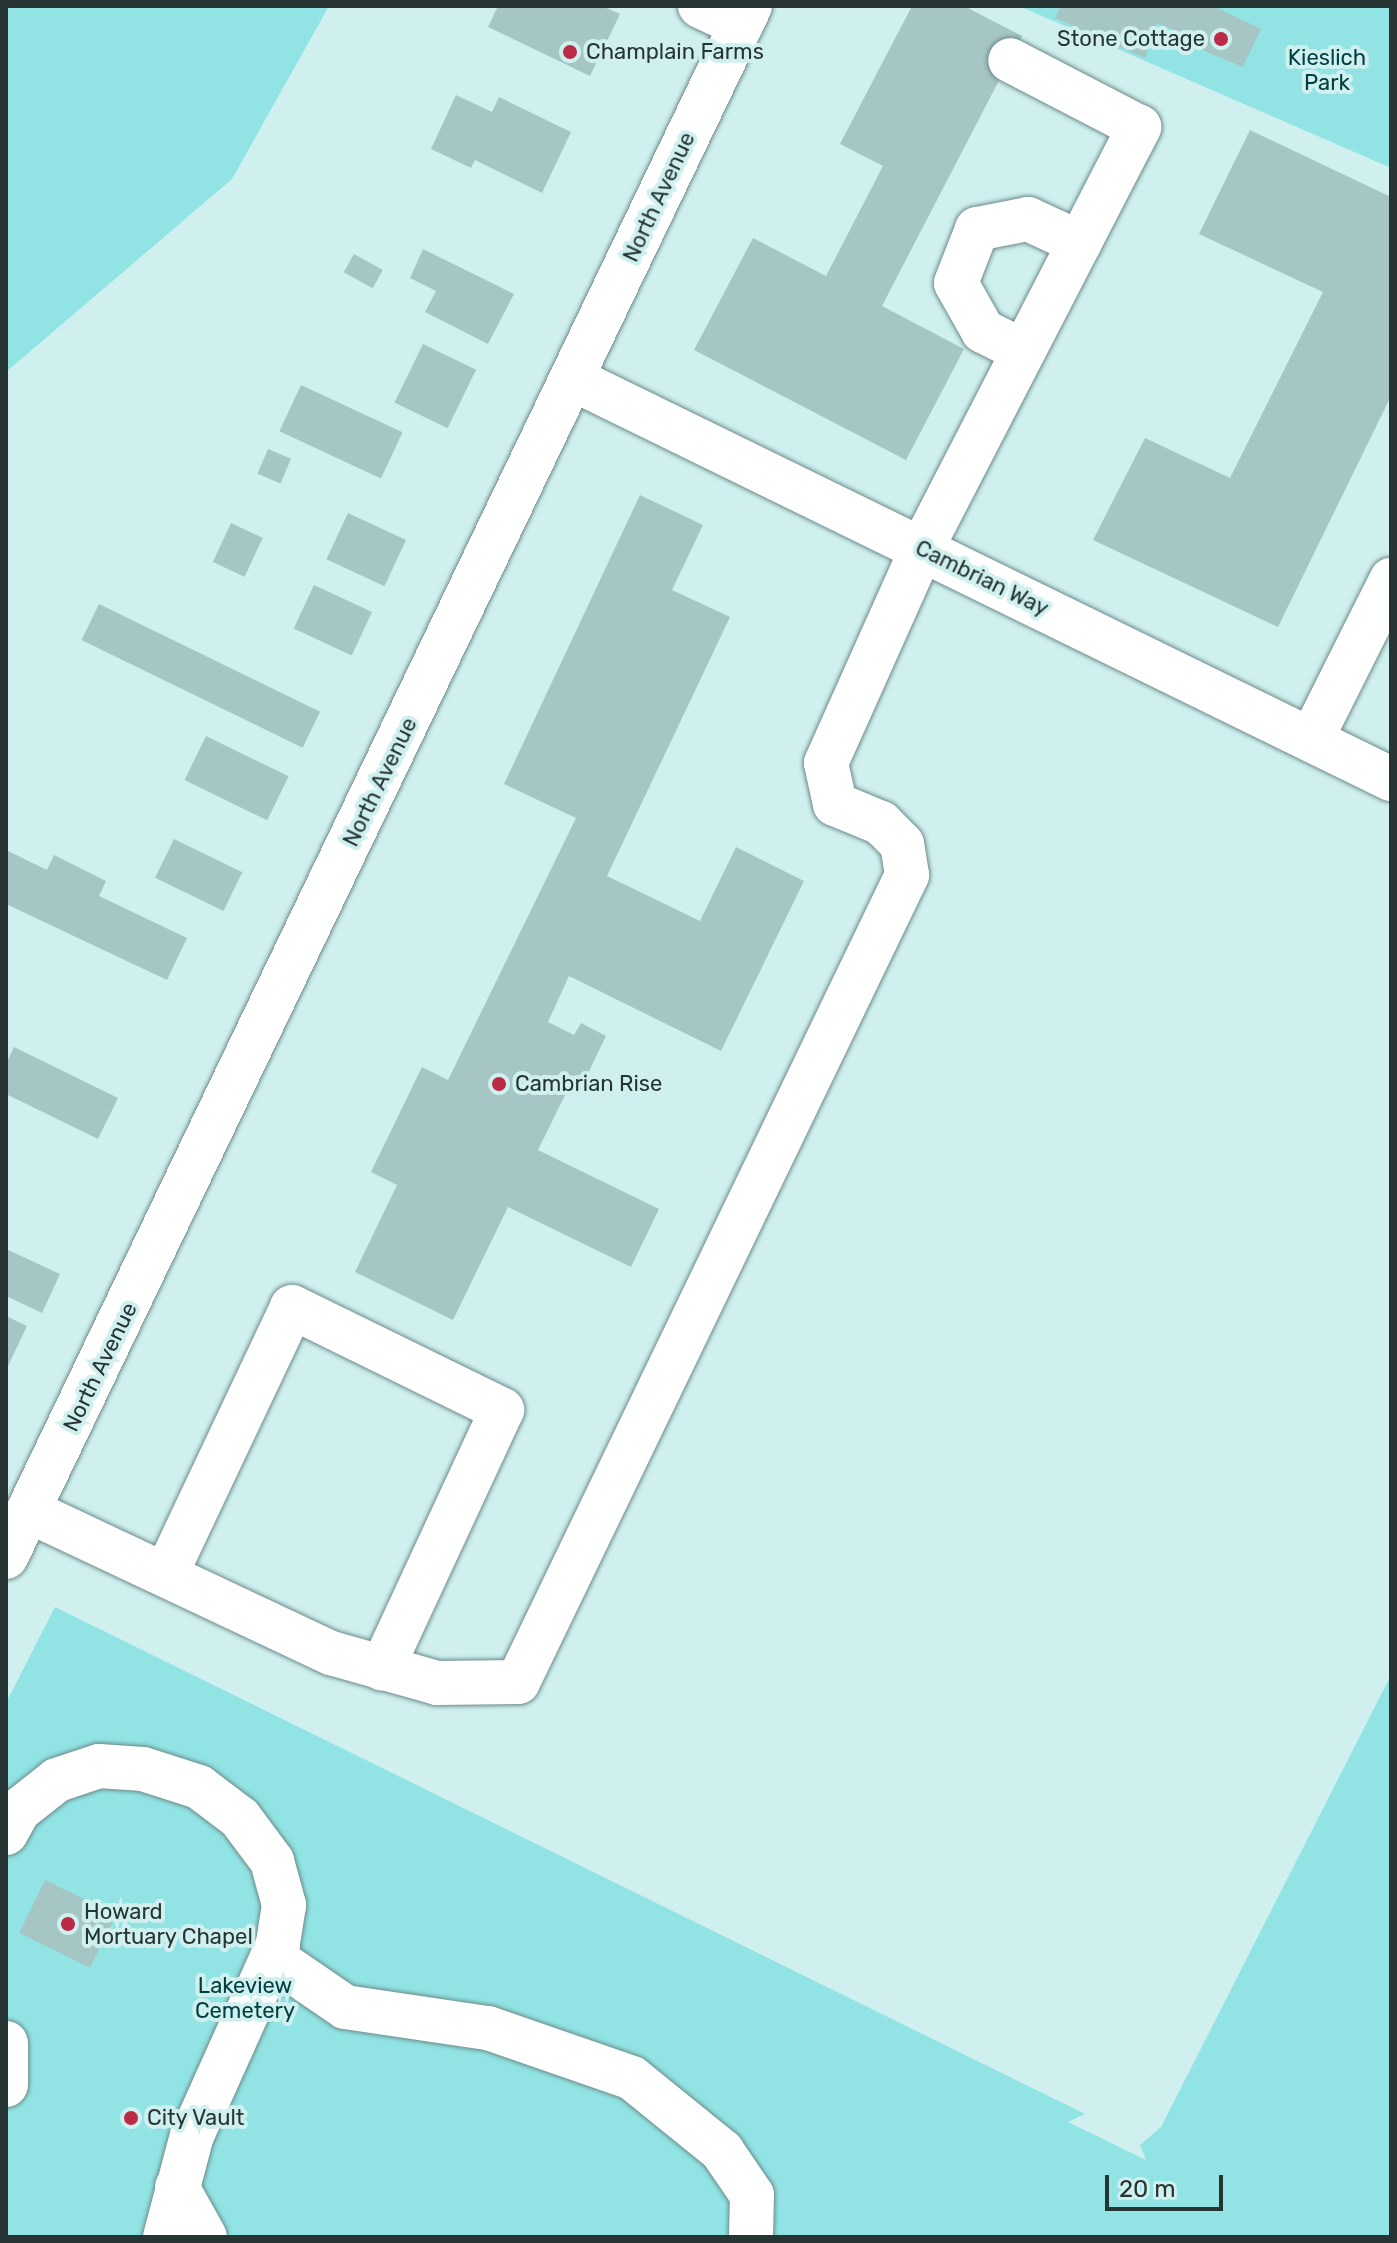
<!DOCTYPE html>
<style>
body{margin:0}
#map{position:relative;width:1397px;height:2243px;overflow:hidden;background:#cff0ef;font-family:Rubik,sans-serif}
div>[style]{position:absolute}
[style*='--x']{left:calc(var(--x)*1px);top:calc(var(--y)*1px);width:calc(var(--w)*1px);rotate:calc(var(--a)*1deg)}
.green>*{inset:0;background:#92e4e4}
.building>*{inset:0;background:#a6c5c5;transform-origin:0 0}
.roads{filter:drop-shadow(0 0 2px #6c8a8a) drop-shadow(0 0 2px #6c8a8a)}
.minor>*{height:44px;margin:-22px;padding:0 22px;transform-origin:22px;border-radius:22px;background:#fff}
.major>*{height:44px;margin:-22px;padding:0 22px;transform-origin:22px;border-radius:22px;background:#fff}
.dots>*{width:22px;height:22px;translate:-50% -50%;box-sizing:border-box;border:4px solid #cff0ef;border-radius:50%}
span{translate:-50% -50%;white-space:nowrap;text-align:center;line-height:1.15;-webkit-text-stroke:8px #cff0ef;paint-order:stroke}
.poi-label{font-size:22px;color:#273434}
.right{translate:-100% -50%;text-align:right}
.left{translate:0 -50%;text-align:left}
.park-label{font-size:22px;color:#004040}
.street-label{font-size:22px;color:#273434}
.frame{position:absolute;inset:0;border:8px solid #273434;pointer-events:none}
.scale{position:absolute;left:1105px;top:2175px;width:118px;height:36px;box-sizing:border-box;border:4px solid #273434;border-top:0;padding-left:10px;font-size:24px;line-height:28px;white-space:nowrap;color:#273434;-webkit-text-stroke:6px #cff0ef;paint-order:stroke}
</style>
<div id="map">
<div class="green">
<div style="clip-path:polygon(6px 6px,329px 6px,232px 179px,6px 372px)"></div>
<div style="clip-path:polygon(1019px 6px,1391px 6px,1391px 168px)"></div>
<div style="clip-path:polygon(55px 1607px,1085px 2114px,1068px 2122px,1146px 2160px,1140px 2145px,1161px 2127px,1391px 1675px,1391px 2237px,6px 2237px,6px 1703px)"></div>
</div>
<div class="building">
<div style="clip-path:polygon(498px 6px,602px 6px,620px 14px,590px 76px,488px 27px)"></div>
<div style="clip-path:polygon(912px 6px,964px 6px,1022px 36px,882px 306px,964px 349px,906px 460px,694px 350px,753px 238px,826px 276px,883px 166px,840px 144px)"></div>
<div style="clip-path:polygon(1061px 6px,1213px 6px,1261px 29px,1243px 67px,1185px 43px,1188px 36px,1157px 23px,1145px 58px,1055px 18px)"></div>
<div style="clip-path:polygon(456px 95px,492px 112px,499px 97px,571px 132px,542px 193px,475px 160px,471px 168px,431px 149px)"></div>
<div style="clip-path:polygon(1250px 130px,1391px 197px,1391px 396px,1278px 627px,1093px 540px,1145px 438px,1230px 478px,1323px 292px,1199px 234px)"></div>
<div style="clip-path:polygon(423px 249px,514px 294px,488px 344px,425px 312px,436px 291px,410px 278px)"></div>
<div style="left:354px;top:254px;width:33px;height:21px;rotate:29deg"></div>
<div style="left:423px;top:344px;width:59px;height:65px;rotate:26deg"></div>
<div style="left:301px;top:385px;width:112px;height:51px;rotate:25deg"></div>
<div style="left:268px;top:449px;width:25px;height:27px;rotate:23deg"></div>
<div style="clip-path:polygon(640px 495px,703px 525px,672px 590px,730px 617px,607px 876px,700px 921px,736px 847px,804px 881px,721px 1051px,569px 976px,548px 1022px,574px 1035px,581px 1023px,606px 1036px,579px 1092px,569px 1087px,538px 1150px,659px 1209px,631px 1267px,508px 1207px,453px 1320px,355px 1272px,397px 1185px,371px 1172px,422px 1067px,448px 1080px,576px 818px,504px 784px)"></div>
<div style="left:348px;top:513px;width:64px;height:51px;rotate:25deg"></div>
<div style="left:231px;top:523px;width:35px;height:43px;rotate:25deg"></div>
<div style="left:314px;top:585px;width:64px;height:48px;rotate:25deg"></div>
<div style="left:99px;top:604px;width:246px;height:40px;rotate:26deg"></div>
<div style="left:206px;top:736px;width:92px;height:49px;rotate:26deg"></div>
<div style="left:174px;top:839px;width:76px;height:43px;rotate:26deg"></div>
<div style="clip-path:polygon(6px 850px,47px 870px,54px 855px,106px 881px,99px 896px,187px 938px,167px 980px,6px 904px)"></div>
<div style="clip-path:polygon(14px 1047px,118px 1098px,98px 1139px,6px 1094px,6px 1064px)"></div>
<div style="clip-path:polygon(6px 1249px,60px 1274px,42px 1313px,6px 1296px)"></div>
<div style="clip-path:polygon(6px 1316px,27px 1326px,6px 1370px)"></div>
<div style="left:45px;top:1880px;width:79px;height:59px;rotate:26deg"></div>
</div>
<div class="roads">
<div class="minor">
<div style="--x:700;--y:6;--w:45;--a:24.9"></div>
<div style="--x:1023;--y:351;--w:45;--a:-153.4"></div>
<div style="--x:983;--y:331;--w:55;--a:-119.4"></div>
<div style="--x:956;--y:283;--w:58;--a:-68.7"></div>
<div style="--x:977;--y:229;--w:52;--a:-11.1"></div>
<div style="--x:1028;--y:219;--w:57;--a:24.8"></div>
<div style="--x:573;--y:379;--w:911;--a:26.06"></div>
<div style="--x:1312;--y:738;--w:177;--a:-63.4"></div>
<div style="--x:29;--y:1511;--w:334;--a:25.2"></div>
<div style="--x:331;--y:1653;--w:110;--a:15.8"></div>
<div style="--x:437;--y:1683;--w:81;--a:-0.7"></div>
<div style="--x:518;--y:1682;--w:896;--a:-64.26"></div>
<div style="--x:907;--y:875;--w:31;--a:-99"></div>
<div style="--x:902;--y:844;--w:30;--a:-135"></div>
<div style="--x:881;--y:823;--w:50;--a:-157.6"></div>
<div style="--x:835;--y:804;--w:42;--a:-102.4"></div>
<div style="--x:826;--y:763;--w:235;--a:-65.9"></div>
<div style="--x:922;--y:548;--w:474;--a:-62.7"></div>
<div style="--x:1139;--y:127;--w:145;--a:-152.6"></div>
<div style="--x:166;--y:1574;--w:295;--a:-64.7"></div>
<div style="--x:292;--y:1307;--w:234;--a:26.1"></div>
<div style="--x:502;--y:1410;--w:285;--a:114.9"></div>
<div style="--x:6;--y:1833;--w:26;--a:-61"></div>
<div style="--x:19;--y:1810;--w:48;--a:-38.3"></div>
<div style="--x:57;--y:1780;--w:44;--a:-18.4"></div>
<div style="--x:99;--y:1766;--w:44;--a:3.9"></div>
<div style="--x:143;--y:1769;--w:59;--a:17.8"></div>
<div style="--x:199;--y:1787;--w:51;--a:37.1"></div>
<div style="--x:240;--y:1818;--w:54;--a:53.3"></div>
<div style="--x:272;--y:1861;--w:46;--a:74.7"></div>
<div style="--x:284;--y:1905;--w:39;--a:99"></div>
<div style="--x:278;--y:1944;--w:209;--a:114.2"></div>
<div style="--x:192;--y:2135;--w:106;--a:104.8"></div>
<div style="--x:272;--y:1957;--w:88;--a:34.4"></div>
<div style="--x:345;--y:2007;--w:145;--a:8.4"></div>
<div style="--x:488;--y:2028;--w:152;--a:19.1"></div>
<div style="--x:632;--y:2078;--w:116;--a:39"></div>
<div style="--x:722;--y:2151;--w:53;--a:55.7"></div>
<div style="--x:752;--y:2195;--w:42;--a:91.4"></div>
<div style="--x:6;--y:2043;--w:42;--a:90"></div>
<div style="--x:177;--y:2187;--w:57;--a:60.8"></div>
</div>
<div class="major">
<div style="--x:6;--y:1557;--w:1720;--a:-64.37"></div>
</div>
</div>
<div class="dots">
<div style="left:1221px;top:39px;background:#bb2a46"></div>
<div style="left:570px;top:52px;background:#bb2a46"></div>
<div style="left:499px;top:1084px;background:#bb2a46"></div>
<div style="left:68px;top:1924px;background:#bb2a46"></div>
<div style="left:131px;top:2118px;background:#bb2a46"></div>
</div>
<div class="poi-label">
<span class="right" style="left:1205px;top:39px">Stone Cottage</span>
<span class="left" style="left:586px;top:52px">Champlain Farms</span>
<span class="left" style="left:515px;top:1084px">Cambrian Rise</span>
<span class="left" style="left:84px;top:1924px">Howard<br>Mortuary Chapel</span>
<span class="left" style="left:147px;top:2118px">City Vault</span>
</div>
<div class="park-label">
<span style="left:1327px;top:70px">Kieslich<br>Park</span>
<span style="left:245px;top:1998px">Lakeview<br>Cemetery</span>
</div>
<div class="street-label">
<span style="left:659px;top:197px;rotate:-65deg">North Avenue</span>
<span style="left:982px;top:578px;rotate:26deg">Cambrian Way</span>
<span style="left:380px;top:782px;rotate:-64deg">North Avenue</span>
<span style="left:100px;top:1367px;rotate:-64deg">North Avenue</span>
</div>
<div class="frame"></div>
<div class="scale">20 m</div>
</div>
